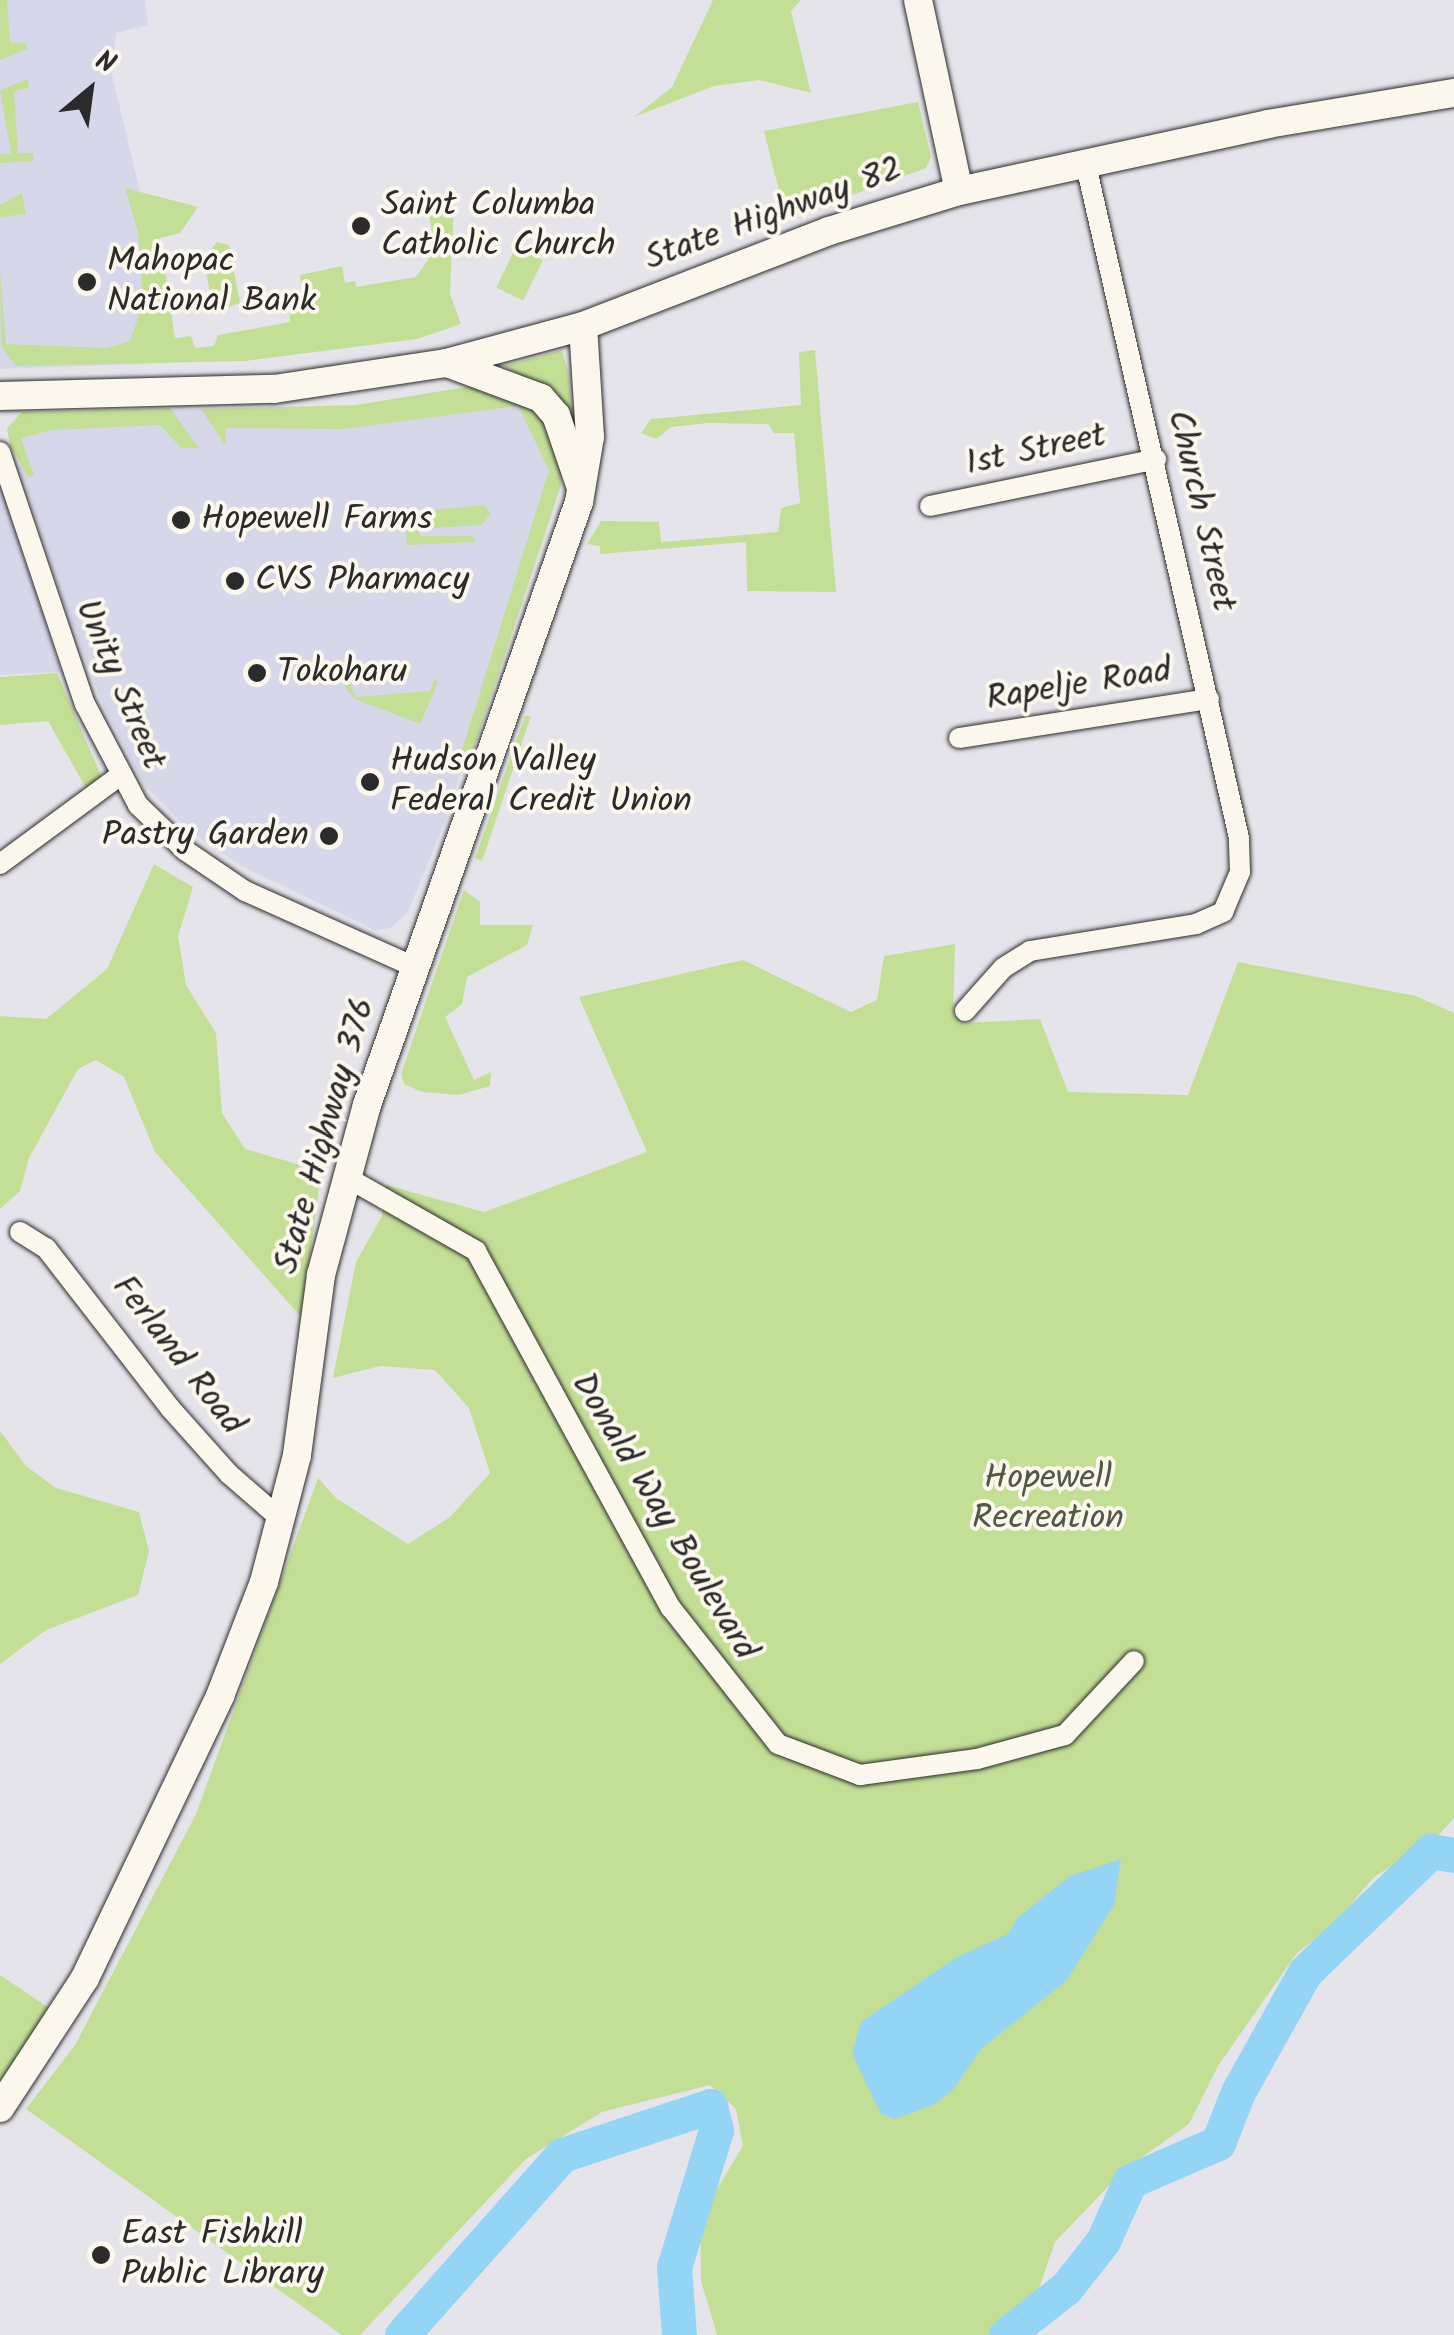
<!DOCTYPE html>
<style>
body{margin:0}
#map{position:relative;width:1454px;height:2335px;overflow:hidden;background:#e6e4eb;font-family:Kalam,sans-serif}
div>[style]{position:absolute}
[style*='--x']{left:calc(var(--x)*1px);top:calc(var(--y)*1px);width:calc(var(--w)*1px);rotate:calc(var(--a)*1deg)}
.built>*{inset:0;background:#d7d7ea}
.green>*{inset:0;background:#c3df96;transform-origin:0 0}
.water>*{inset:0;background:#94d5f6}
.river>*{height:35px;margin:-17.5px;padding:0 17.5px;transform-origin:17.5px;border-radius:17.5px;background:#94d5f6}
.roads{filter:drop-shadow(0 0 2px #2b2b2b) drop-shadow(0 0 2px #2b2b2b)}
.street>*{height:20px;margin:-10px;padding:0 10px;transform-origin:10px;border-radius:10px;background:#fbf7ec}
.secondary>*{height:28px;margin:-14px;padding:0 14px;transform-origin:14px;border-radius:14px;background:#fbf7ec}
.dots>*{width:28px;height:28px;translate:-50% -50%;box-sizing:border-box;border:5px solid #fbf7ec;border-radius:50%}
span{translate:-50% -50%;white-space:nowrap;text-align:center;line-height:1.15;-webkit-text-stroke:8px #fbf7ec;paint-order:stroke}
.poi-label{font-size:35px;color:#2b2b2b}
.left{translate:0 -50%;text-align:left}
.right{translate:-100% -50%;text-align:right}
.street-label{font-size:35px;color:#2b2b2b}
.park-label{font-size:35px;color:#515846}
.north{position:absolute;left:40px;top:40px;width:100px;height:100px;-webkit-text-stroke:8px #fbf7ec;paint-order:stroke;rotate:29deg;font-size:28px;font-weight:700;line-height:40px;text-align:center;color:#2b2b2b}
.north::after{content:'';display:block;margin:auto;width:35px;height:45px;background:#2b2b2b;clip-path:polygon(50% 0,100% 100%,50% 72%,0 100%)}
</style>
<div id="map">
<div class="built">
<div style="clip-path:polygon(0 0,145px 0,148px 25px,116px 33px,112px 75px,150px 233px,168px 363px,0 369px)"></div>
<div style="clip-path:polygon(520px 398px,556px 462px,446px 819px,408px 912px,391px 928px,375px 930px,241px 866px,191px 832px,144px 785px,103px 706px,61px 595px,20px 467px,21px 415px,206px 409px,321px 414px)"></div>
<div style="clip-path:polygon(0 485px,61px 672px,0 675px)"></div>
</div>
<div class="green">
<div style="clip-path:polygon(0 0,7px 0,10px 42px,26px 43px,27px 49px,0 60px)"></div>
<div style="clip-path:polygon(713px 0,801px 0,791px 11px,811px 93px,759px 80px,714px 86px,634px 117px,672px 87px)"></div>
<div style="clip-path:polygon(28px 79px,29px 88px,14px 91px,18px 153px,33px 153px,34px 161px,0 163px,0 154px,11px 153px,0 90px)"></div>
<div style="clip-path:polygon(918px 102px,931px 157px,926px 168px,767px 226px,785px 214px,764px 131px)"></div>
<div style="clip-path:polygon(125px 188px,198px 207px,180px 233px,160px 238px,175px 338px,191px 336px,195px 348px,214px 346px,218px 335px,290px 322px,290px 308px,305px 306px,300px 275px,342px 266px,345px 283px,355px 281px,356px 287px,416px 277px,435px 250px,428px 208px,454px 205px,450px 294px,461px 324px,417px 339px,245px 361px,16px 366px,1px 346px,0 271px,6px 344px,107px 348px,130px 341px,143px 304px,138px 232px)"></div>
<div style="clip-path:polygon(22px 193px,26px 214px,0 217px,0 205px)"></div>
<div style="clip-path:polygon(217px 242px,229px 245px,240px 303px,223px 309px,213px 308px,203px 258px)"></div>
<div style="left:516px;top:247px;width:30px;height:45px;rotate:26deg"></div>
<div style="clip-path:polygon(562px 350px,569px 375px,573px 430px,541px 386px,503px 366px)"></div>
<div style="clip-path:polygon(815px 350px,836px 592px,747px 591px,746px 542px,600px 554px,600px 546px,587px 544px,601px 521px,659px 522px,661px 542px,778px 532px,781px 508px,800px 503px,794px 433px,774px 433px,768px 424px,708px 423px,671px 427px,656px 439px,641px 433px,651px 419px,801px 405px,799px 352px)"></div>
<div style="clip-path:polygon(484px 384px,544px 415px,560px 458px,561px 485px,473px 751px,460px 760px,445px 754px,461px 753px,549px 470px,518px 406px,343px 429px,225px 428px,226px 446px,201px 409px,356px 405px)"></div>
<div style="clip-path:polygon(170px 408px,199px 448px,181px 448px,160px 425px,52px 430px,21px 438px,34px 476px,28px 477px,10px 445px,7px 428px,22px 412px)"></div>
<div style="clip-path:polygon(484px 505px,491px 514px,481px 525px,434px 528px,425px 521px,431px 510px)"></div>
<div style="clip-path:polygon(405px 513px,421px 536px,472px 536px,476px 542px,407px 545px)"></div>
<div style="clip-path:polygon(57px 673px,102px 778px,86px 788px,48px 721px,0 725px,0 677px)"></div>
<div style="clip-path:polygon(435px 678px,438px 683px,420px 724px,355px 699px,350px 694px,342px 682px,349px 681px,356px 697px,430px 691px)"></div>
<div style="clip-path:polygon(525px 716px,531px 716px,482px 861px,475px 858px)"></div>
<div style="clip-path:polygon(154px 864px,193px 887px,178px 936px,186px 985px,216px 1033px,222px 1113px,245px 1149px,297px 1164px,320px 1180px,302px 1318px,155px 1152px,124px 1077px,96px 1060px,78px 1069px,29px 1158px,20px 1191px,0 1209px,0 1016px,46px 1019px,107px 969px)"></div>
<div style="clip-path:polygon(464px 890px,480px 902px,480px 925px,533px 925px,527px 945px,467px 977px,462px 1004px,445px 1017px,474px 1080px,491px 1072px,490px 1086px,459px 1095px,422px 1092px,404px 1084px,401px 1074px)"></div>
<div style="clip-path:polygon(955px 944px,953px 1015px,964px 1023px,1040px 1019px,1068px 1092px,1188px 1095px,1238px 962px,1416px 996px,1454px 1013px,1454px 1818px,1435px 1839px,1374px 1877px,1333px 1925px,1297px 1953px,1218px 2066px,1189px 2124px,1124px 2170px,1055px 2242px,1031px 2312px,988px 2335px,717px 2335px,701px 2281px,700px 2217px,743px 2146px,736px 2109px,710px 2085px,602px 2112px,526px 2159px,360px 2335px,342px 2335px,26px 2109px,75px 2045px,196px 1814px,318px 1478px,336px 1498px,408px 1544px,450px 1517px,490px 1473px,469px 1408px,435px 1370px,380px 1366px,333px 1378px,356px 1262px,382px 1216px,386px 1185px,484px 1212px,647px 1152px,579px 997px,743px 960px,851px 1012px,877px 1000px,884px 956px)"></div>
<div style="clip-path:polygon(0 1431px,26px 1466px,56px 1488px,139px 1512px,149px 1551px,138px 1595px,46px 1630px,0 1664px)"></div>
<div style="clip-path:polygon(0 1975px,52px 2010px,0 2081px)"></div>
</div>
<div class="water">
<div style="clip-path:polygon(1121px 1859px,1114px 1905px,1067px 1980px,981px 2049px,953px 2090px,933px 2105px,895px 2119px,881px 2114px,852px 2054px,861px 2022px,957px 1957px,1008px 1934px,1016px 1919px,1070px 1876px)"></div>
</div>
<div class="river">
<div style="--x:402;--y:2335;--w:241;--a:-48.4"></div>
<div style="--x:562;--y:2155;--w:156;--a:-18.3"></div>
<div style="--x:710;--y:2106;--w:25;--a:76"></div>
<div style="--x:716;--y:2130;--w:143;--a:107"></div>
<div style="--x:674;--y:2267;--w:68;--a:85.8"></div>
<div style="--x:1006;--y:2335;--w:76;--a:-38.1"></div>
<div style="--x:1066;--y:2288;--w:60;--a:-51.8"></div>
<div style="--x:1103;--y:2241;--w:66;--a:-65.8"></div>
<div style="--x:1130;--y:2181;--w:96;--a:-23.4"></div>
<div style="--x:1218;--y:2143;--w:55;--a:-68.6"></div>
<div style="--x:1238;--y:2092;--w:137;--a:-60.8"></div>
<div style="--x:1305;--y:1972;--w:175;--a:-43.8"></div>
<div style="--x:1431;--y:1851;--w:23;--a:10"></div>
</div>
<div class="roads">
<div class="street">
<div style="--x:0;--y:452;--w:266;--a:71.4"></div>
<div style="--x:85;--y:704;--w:114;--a:62.3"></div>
<div style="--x:138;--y:805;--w:66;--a:43.8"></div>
<div style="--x:186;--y:851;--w:71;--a:34.1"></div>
<div style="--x:245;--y:891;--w:186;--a:24.1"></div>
<div style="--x:930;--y:506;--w:231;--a:-11.7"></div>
<div style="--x:959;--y:738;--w:253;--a:-8.9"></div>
<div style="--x:0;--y:864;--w:147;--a:-36.4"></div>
<div style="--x:965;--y:1011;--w:57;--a:-48.5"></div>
<div style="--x:1003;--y:968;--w:32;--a:-32"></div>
<div style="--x:1030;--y:951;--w:168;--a:-9.2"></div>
<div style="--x:1196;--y:924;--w:30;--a:-24"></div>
<div style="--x:1223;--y:912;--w:43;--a:-67"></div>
<div style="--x:1240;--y:872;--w:34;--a:-92"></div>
<div style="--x:1239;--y:838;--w:690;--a:-102.81"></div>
<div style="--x:346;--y:1177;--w:150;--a:29.6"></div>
<div style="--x:476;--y:1251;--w:407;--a:61.4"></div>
<div style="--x:671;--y:1608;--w:173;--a:51.8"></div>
<div style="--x:778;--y:1744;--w:88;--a:20.7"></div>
<div style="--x:860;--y:1775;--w:118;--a:-7.8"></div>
<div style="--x:977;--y:1759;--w:91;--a:-15.3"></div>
<div style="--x:1065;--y:1735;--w:101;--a:-47"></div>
<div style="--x:20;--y:1232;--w:31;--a:32"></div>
<div style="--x:46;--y:1248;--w:202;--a:52.2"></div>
<div style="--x:170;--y:1408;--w:89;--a:48.2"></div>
<div style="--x:229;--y:1474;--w:72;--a:41"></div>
</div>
<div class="secondary">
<div style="--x:918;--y:0;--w:195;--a:77.9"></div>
<div style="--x:447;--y:363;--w:100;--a:20.4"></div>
<div style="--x:541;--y:398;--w:23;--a:49"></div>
<div style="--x:556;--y:415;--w:74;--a:71.1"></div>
<div style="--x:0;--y:396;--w:274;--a:-1.5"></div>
<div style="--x:274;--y:389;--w:174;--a:-8.6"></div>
<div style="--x:446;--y:363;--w:142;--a:-15.1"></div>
<div style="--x:583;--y:326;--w:264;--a:-21.1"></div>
<div style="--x:829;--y:231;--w:136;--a:-17.1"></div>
<div style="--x:959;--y:191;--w:316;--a:-12.2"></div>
<div style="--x:1268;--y:124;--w:189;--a:-9.5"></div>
<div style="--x:0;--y:2108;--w:155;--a:-56.8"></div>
<div style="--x:85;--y:1978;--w:313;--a:-64.4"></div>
<div style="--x:220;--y:1696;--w:122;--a:-68.9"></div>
<div style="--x:264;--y:1582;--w:131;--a:-75.4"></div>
<div style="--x:297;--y:1455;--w:182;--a:-82.4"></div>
<div style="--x:321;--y:1275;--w:176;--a:-74.9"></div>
<div style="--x:367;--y:1105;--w:639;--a:-70.63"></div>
<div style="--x:579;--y:502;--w:66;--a:-80.4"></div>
<div style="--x:590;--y:437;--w:111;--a:-93.6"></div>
</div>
</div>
<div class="dots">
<div style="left:361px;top:226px;background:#2b2b2b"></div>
<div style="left:87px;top:282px;background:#2b2b2b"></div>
<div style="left:181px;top:520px;background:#2b2b2b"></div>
<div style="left:235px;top:581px;background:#2b2b2b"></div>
<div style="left:257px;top:673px;background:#2b2b2b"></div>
<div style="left:370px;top:782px;background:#2b2b2b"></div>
<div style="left:329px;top:836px;background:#2b2b2b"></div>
<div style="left:101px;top:2255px;background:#2b2b2b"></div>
</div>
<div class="poi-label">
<span class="left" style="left:381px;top:226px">Saint Columba<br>Catholic Church</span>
<span class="left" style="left:107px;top:282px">Mahopac<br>National Bank</span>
<span class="left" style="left:201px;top:520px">Hopewell Farms</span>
<span class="left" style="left:255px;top:581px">CVS Pharmacy</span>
<span class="left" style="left:277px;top:673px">Tokoharu</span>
<span class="left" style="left:390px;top:782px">Hudson Valley<br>Federal Credit Union</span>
<span class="right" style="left:309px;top:836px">Pastry Garden</span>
<span class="left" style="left:121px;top:2255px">East Fishkill<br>Public Library</span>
</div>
<div class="street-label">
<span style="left:774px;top:215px;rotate:-20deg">State Highway 82</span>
<span style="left:1036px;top:451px;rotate:-12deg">1st Street</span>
<span style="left:1200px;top:511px;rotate:77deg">Church Street</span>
<span style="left:119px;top:685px;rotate:67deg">Unity Street</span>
<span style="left:1079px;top:686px;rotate:-9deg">Rapelje Road</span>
<span style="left:326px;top:1136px;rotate:-74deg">State Highway 376</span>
<span style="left:177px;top:1356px;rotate:52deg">Ferland Road</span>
<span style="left:663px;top:1517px;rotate:59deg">Donald Way Boulevard</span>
</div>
<div class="park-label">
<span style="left:1048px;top:1499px">Hopewell<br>Recreation</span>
</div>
<div class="north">N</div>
</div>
